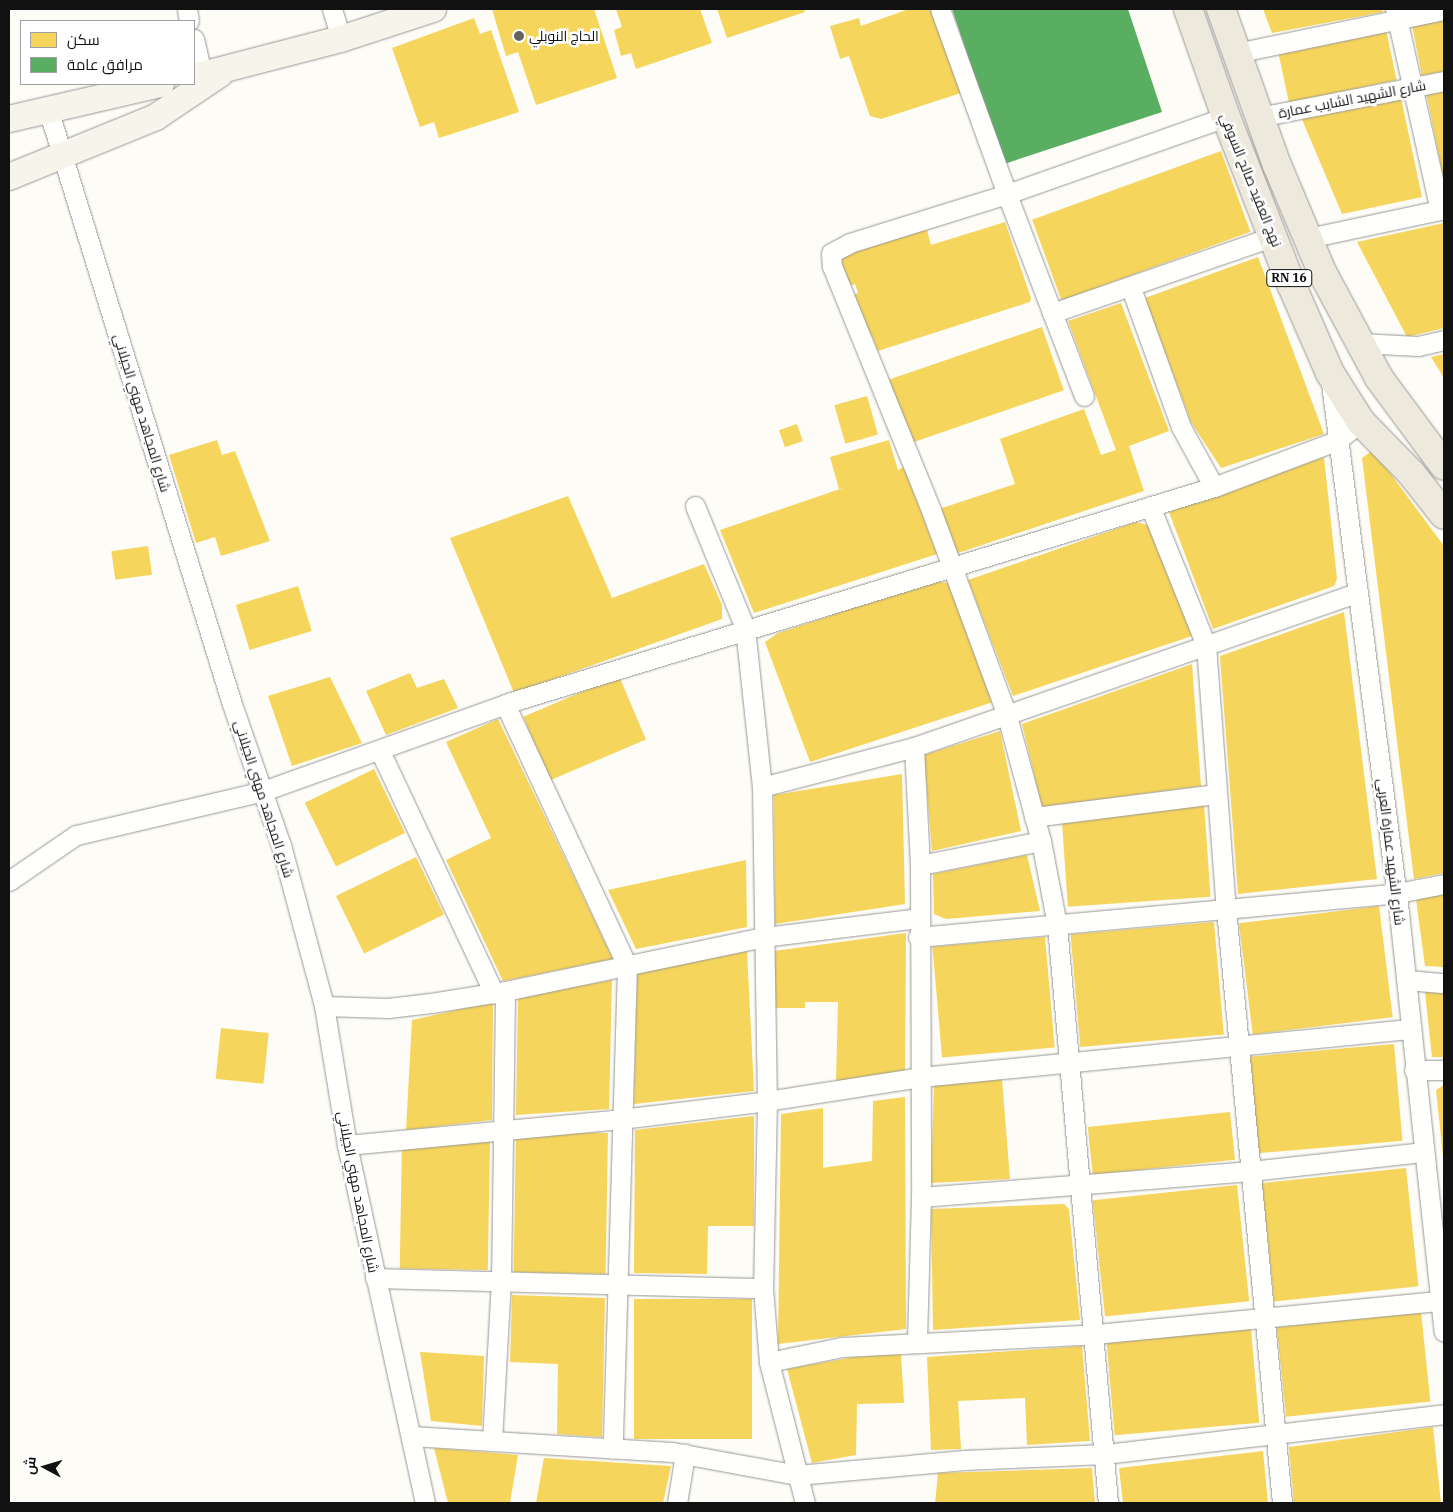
<!DOCTYPE html>
<meta charset="utf-8">
<style>
body{margin:0}
#map{position:relative;width:1453px;height:1512px;overflow:hidden;background:#fdfcf7;font-family:"IBM Plex Serif",Cairo,serif}
div>[style]{position:absolute}
[style*='--x']{left:calc(var(--x)*1px);top:calc(var(--y)*1px);width:calc(var(--w)*1px);rotate:calc(var(--a)*1deg)}
.homes>*{inset:0;background:#f6d55c;transform-origin:0 0}
.public>*{inset:0;background:#5aae61}
.roads{filter:drop-shadow(0 0 1px #979795) drop-shadow(0 0 1px #979795)}
.minor>*{height:19px;margin:-9.5px;padding:0 9.5px;transform-origin:9.5px;border-radius:9.5px;background:#fffffe}
.secondary>*{height:26px;margin:-13px;padding:0 13px;transform-origin:13px;border-radius:13px;background:#f6f4eb}
.primary>*{height:28px;margin:-14px;padding:0 14px;transform-origin:14px;border-radius:14px;background:#ede9dc}
.dots>*{width:14px;height:14px;translate:-50% -50%;box-sizing:border-box;border:2px solid #fff;border-radius:50%}
span{translate:-50% -50%;white-space:nowrap;text-align:center;line-height:1.15;-webkit-text-stroke:5px #fff;paint-order:stroke}
.shield-label span{padding:1px 4px;background:#fff;border:1px solid;border-radius:4px;-webkit-text-stroke-width:0}
.shield-label{font-size:12px;color:#111;font-weight:700}
.poi-label{font-size:14px;color:#111}
.left{translate:0 -50%;text-align:left}
.street-label{font-size:14px;color:#111}
.frame{position:absolute;inset:0;border:10px solid #111;pointer-events:none}
.legend{position:absolute;left:20px;top:20px;width:175px;height:65px;box-sizing:border-box;background:#fff;border:1px solid #a0a0a0;margin:0;padding:6px 9px;list-style:none;font-size:15px;color:#111}
.legend li{display:flex;align-items:center;gap:10px;height:25px}
.legend b{width:25px;border:1px solid #a0a0a0}
.north{position:absolute;left:20px;top:1442px;width:50px;height:50px;-webkit-text-stroke:4px #fff;paint-order:stroke;rotate:276deg;font-size:14px;font-weight:700;line-height:20px;text-align:center;color:#111}
.north::after{content:'';display:block;margin:auto;width:18px;height:22px;background:#111;clip-path:polygon(50% 0,100% 100%,50% 72%,0 100%)}
</style>
<div id="map">
<div class="homes">
<div style="clip-path:polygon(492px 9px,594px 9px,617px 78px,536px 105px,518px 52px,506px 56px)"></div>
<div style="clip-path:polygon(616px 9px,700px 9px,712px 43px,636px 69px,631px 53px,621px 56px,614px 30px,622px 27px)"></div>
<div style="clip-path:polygon(717px 9px,804px 9px,805px 12px,727px 38px)"></div>
<div style="clip-path:polygon(909px 9px,928px 9px,934px 12px,964px 92px,881px 119px,870px 116px,849px 56px,840px 59px,830px 26px,859px 18px,861px 26px)"></div>
<div style="clip-path:polygon(1004px 9px,1048px 9px,1075px 90px,1036px 104px)"></div>
<div style="clip-path:polygon(1263px 9px,1382px 9px,1383px 12px,1272px 33px)"></div>
<div style="clip-path:polygon(474px 18px,480px 34px,491px 30px,519px 112px,439px 138px,434px 122px,420px 127px,392px 48px)"></div>
<div style="clip-path:polygon(1444px 18px,1444px 71px,1422px 76px,1412px 25px)"></div>
<div style="left:1386px;top:30px;width:51px;height:110px;rotate:78deg"></div>
<div style="left:1129px;top:58px;width:20px;height:43px;rotate:72deg"></div>
<div style="left:1022px;top:79px;width:66px;height:40px;rotate:70deg"></div>
<div style="clip-path:polygon(1444px 89px,1444px 176px,1443px 176px,1426px 92px)"></div>
<div style="clip-path:polygon(1401px 98px,1422px 197px,1342px 214px,1301px 117px)"></div>
<div style="left:1221px;top:151px;width:86px;height:201px;rotate:70deg"></div>
<div style="clip-path:polygon(1005px 222px,1031px 298px,1030px 302px,878px 351px,872px 336px,865px 338px,853px 295px,858px 293px,855px 284px,845px 287px,835px 252px,926px 226px,931px 245px)"></div>
<div style="clip-path:polygon(1444px 223px,1444px 328px,1407px 337px,1357px 242px)"></div>
<div style="clip-path:polygon(1258px 257px,1324px 434px,1221px 468px,1191px 422px,1145px 298px)"></div>
<div style="clip-path:polygon(1121px 303px,1169px 431px,1129px 446px,1144px 491px,955px 554px,939px 509px,1015px 484px,1000px 439px,1084px 409px,1101px 455px,1116px 450px,1068px 321px)"></div>
<div style="left:1042px;top:327px;width:67px;height:163px;rotate:71deg"></div>
<div style="clip-path:polygon(1444px 354px,1444px 378px,1431px 357px)"></div>
<div style="left:867px;top:396px;width:40px;height:34px;rotate:74deg"></div>
<div style="left:797px;top:424px;width:18px;height:19px;rotate:71deg"></div>
<div style="clip-path:polygon(217px 440px,222px 455px,235px 451px,270px 541px,221px 556px,215px 537px,196px 543px,169px 455px)"></div>
<div style="clip-path:polygon(889px 440px,898px 470px,904px 467px,937px 554px,754px 613px,720px 530px,846px 487px,839px 489px,830px 457px)"></div>
<div style="clip-path:polygon(1373px 450px,1444px 546px,1444px 873px,1414px 879px,1362px 458px)"></div>
<div style="clip-path:polygon(1324px 457px,1337px 579px,1334px 586px,1213px 629px,1169px 512px)"></div>
<div style="clip-path:polygon(568px 496px,612px 598px,704px 564px,722px 605px,722px 619px,514px 693px,450px 538px)"></div>
<div style="clip-path:polygon(1136px 522px,1148px 525px,1192px 636px,1013px 696px,968px 580px)"></div>
<div style="left:148px;top:546px;width:29px;height:37px;rotate:82deg"></div>
<div style="clip-path:polygon(935px 581px,948px 583px,993px 702px,810px 762px,765px 642px,778px 633px,833px 615px,832px 610px,866px 600px,867px 603px)"></div>
<div style="left:298px;top:586px;width:47px;height:65px;rotate:73deg"></div>
<div style="clip-path:polygon(1344px 612px,1377px 879px,1238px 894px,1220px 656px)"></div>
<div style="clip-path:polygon(1192px 664px,1201px 786px,1042px 807px,1022px 724px)"></div>
<div style="clip-path:polygon(410px 673px,417px 688px,444px 679px,458px 708px,386px 735px,366px 691px)"></div>
<div style="left:619px;top:676px;width:69px;height:104px;rotate:67deg"></div>
<div style="clip-path:polygon(330px 677px,362px 743px,292px 766px,268px 696px)"></div>
<div style="clip-path:polygon(498px 719px,580px 890px,613px 959px,503px 981px,446px 860px,491px 838px,446px 742px)"></div>
<div style="clip-path:polygon(1000px 731px,1021px 831px,932px 851px,924px 755px)"></div>
<div style="left:374px;top:769px;width:71px;height:77px;rotate:64deg"></div>
<div style="clip-path:polygon(902px 774px,905px 904px,775px 924px,774px 795px)"></div>
<div style="left:1204px;top:803px;width:94px;height:143px;rotate:86deg"></div>
<div style="clip-path:polygon(1027px 855px,1040px 911px,946px 919px,934px 914px,933px 874px)"></div>
<div style="left:416px;top:857px;width:64px;height:89px;rotate:64deg"></div>
<div style="clip-path:polygon(746px 860px,747px 927px,636px 949px,608px 890px)"></div>
<div style="clip-path:polygon(1444px 894px,1444px 967px,1425px 966px,1416px 899px)"></div>
<div style="left:1379px;top:906px;width:112px;height:141px;rotate:83deg"></div>
<div style="left:1214px;top:922px;width:113px;height:144px;rotate:85deg"></div>
<div style="clip-path:polygon(906px 933px,905px 1073px,836px 1082px,838px 1002px,805px 1002px,805px 1008px,774px 1008px,774px 951px)"></div>
<div style="left:1045px;top:937px;width:111px;height:113px;rotate:85deg"></div>
<div style="clip-path:polygon(747px 951px,754px 1091px,634px 1104px,637px 973px)"></div>
<div style="clip-path:polygon(612px 980px,609px 1109px,516px 1115px,518px 997px)"></div>
<div style="clip-path:polygon(1425px 992px,1444px 993px,1444px 1057px,1432px 1057px)"></div>
<div style="clip-path:polygon(493px 1002px,492px 1120px,406px 1130px,412px 1020px)"></div>
<div style="left:221px;top:1028px;width:48px;height:51px;rotate:6deg"></div>
<div style="left:1394px;top:1044px;width:97px;height:145px;rotate:85deg"></div>
<div style="clip-path:polygon(1002px 1079px,1010px 1179px,931px 1183px,934px 1083px)"></div>
<div style="clip-path:polygon(1444px 1085px,1444px 1156px,1443px 1156px,1436px 1090px)"></div>
<div style="clip-path:polygon(905px 1097px,906px 1329px,778px 1344px,781px 1114px,823px 1108px,823px 1168px,828px 1167px,872px 1161px,873px 1101px)"></div>
<div style="left:1230px;top:1112px;width:48px;height:143px;rotate:84deg"></div>
<div style="clip-path:polygon(754px 1116px,754px 1226px,708px 1226px,707px 1274px,634px 1273px,635px 1130px)"></div>
<div style="left:608px;top:1133px;width:141px;height:92px;rotate:91deg"></div>
<div style="left:490px;top:1142px;width:128px;height:88px;rotate:91deg"></div>
<div style="left:1406px;top:1168px;width:119px;height:145px;rotate:84deg"></div>
<div style="left:1237px;top:1185px;width:117px;height:145px;rotate:84deg"></div>
<div style="clip-path:polygon(1064px 1204px,1069px 1209px,1080px 1320px,933px 1330px,931px 1209px)"></div>
<div style="clip-path:polygon(512px 1295px,605px 1298px,602px 1437px,557px 1434px,558px 1364px,510px 1362px)"></div>
<div style="left:634px;top:1299px;width:118px;height:140px"></div>
<div style="left:1421px;top:1312px;width:90px;height:145px;rotate:84deg"></div>
<div style="left:1251px;top:1329px;width:94px;height:145px;rotate:85deg"></div>
<div style="clip-path:polygon(1082px 1346px,1090px 1441px,1027px 1445px,1025px 1398px,958px 1401px,961px 1449px,931px 1450px,927px 1357px)"></div>
<div style="clip-path:polygon(420px 1352px,484px 1356px,482px 1426px,431px 1421px)"></div>
<div style="clip-path:polygon(901px 1354px,904px 1403px,857px 1404px,856px 1455px,812px 1463px,787px 1369px,854px 1357px)"></div>
<div style="clip-path:polygon(1433px 1427px,1441px 1503px,1294px 1503px,1289px 1447px)"></div>
<div style="clip-path:polygon(434px 1448px,518px 1455px,510px 1503px,448px 1503px)"></div>
<div style="clip-path:polygon(1263px 1451px,1268px 1503px,1123px 1503px,1119px 1468px)"></div>
<div style="clip-path:polygon(544px 1458px,671px 1466px,663px 1503px,536px 1503px)"></div>
<div style="clip-path:polygon(1092px 1468px,1095px 1503px,935px 1503px,938px 1473px)"></div>
</div>
<div class="public">
<div style="clip-path:polygon(952px 9px,1128px 9px,1162px 112px,1004px 164px)"></div>
</div>
<div class="roads">
<div class="minor">
<div style="--x:187;--y:9;--w:12;--a:81"></div>
<div style="--x:332;--y:9;--w:31;--a:73"></div>
<div style="--x:940;--y:9;--w:197;--a:70.1"></div>
<div style="--x:1007;--y:194;--w:232;--a:-19.4"></div>
<div style="--x:1395;--y:9;--w:206;--a:77.4"></div>
<div style="--x:194;--y:39;--w:37;--a:77"></div>
<div style="--x:1236;--y:53;--w:212;--a:-11.7"></div>
<div style="--x:48;--y:109;--w:620;--a:72.82"></div>
<div style="--x:231;--y:701;--w:152;--a:70.9"></div>
<div style="--x:281;--y:845;--w:167;--a:75"></div>
<div style="--x:324;--y:1006;--w:141;--a:80.6"></div>
<div style="--x:347;--y:1145;--w:366;--a:77.7"></div>
<div style="--x:1259;--y:117;--w:188;--a:-11"></div>
<div style="--x:1308;--y:238;--w:139;--a:-12"></div>
<div style="--x:1131;--y:288;--w:148;--a:70.2"></div>
<div style="--x:1181;--y:427;--w:68;--a:61.2"></div>
<div style="--x:1052;--y:313;--w:235;--a:-19.1"></div>
<div style="--x:1359;--y:343;--w:59;--a:2.9"></div>
<div style="--x:1418;--y:346;--w:27;--a:-13"></div>
<div style="--x:1330;--y:375;--w:542;--a:82.69"></div>
<div style="--x:1399;--y:913;--w:421;--a:83.9"></div>
<div style="--x:1084;--y:396;--w:216;--a:-110.9"></div>
<div style="--x:1007;--y:194;--w:164;--a:162.7"></div>
<div style="--x:850;--y:243;--w:21;--a:152"></div>
<div style="--x:831;--y:253;--w:13;--a:86"></div>
<div style="--x:832;--y:266;--w:263;--a:67.9"></div>
<div style="--x:931;--y:510;--w:220;--a:69.7"></div>
<div style="--x:1007;--y:716;--w:130;--a:74.8"></div>
<div style="--x:1041;--y:841;--w:86;--a:79.2"></div>
<div style="--x:1057;--y:925;--w:580;--a:84.96"></div>
<div style="--x:695;--y:506;--w:132;--a:67.7"></div>
<div style="--x:745;--y:628;--w:160;--a:83.9"></div>
<div style="--x:762;--y:787;--w:314;--a:89.1"></div>
<div style="--x:767;--y:1101;--w:187;--a:91.2"></div>
<div style="--x:763;--y:1288;--w:74;--a:85.4"></div>
<div style="--x:769;--y:1362;--w:75;--a:-11.6"></div>
<div style="--x:842;--y:1347;--w:254;--a:-2.9"></div>
<div style="--x:1096;--y:1334;--w:347;--a:-5.5"></div>
<div style="--x:1150;--y:506;--w:150;--a:68.1"></div>
<div style="--x:1206;--y:645;--w:265;--a:85.7"></div>
<div style="--x:1226;--y:909;--w:597;--a:84.61"></div>
<div style="--x:505;--y:704;--w:289;--a:65"></div>
<div style="--x:627;--y:966;--w:483;--a:91.7"></div>
<div style="--x:914;--y:747;--w:118;--a:87.1"></div>
<div style="--x:920;--y:865;--w:332;--a:89.8"></div>
<div style="--x:921;--y:1197;--w:144;--a:91.6"></div>
<div style="--x:380;--y:751;--w:268;--a:64.8"></div>
<div style="--x:762;--y:787;--w:157;--a:-14.7"></div>
<div style="--x:914;--y:747;--w:469;--a:-19.2"></div>
<div style="--x:1034;--y:817;--w:183;--a:-7.2"></div>
<div style="--x:920;--y:865;--w:123;--a:-11.2"></div>
<div style="--x:9;--y:881;--w:81;--a:-34.5"></div>
<div style="--x:76;--y:835;--w:192;--a:-13.2"></div>
<div style="--x:263;--y:791;--w:263;--a:-19.7"></div>
<div style="--x:511;--y:702;--w:735;--a:-17.01"></div>
<div style="--x:1214;--y:487;--w:130;--a:-20.7"></div>
<div style="--x:1336;--y:441;--w:31;--a:-37"></div>
<div style="--x:918;--y:937;--w:481;--a:-5.2"></div>
<div style="--x:1397;--y:893;--w:48;--a:-10.8"></div>
<div style="--x:1407;--y:980;--w:37;--a:5"></div>
<div style="--x:324;--y:1006;--w:64;--a:1.8"></div>
<div style="--x:388;--y:1008;--w:43;--a:-6.6"></div>
<div style="--x:431;--y:1003;--w:75;--a:-9.2"></div>
<div style="--x:505;--y:991;--w:265;--a:-11.8"></div>
<div style="--x:764;--y:937;--w:156;--a:-7"></div>
<div style="--x:1414;--y:1070;--w:30;--a:0"></div>
<div style="--x:347;--y:1145;--w:275;--a:-5.4"></div>
<div style="--x:621;--y:1119;--w:147;--a:-7"></div>
<div style="--x:767;--y:1101;--w:155;--a:-8.9"></div>
<div style="--x:920;--y:1077;--w:492;--a:-5.6"></div>
<div style="--x:921;--y:1197;--w:331;--a:-4.5"></div>
<div style="--x:1251;--y:1171;--w:174;--a:-6.3"></div>
<div style="--x:375;--y:1278;--w:388;--a:1.5"></div>
<div style="--x:769;--y:1362;--w:146;--a:75.7"></div>
<div style="--x:411;--y:1436;--w:261;--a:3.5"></div>
<div style="--x:672;--y:1452;--w:127;--a:10.4"></div>
<div style="--x:797;--y:1475;--w:168;--a:-5.1"></div>
<div style="--x:964;--y:1460;--w:141;--a:-2.4"></div>
<div style="--x:1105;--y:1454;--w:341;--a:-6.7"></div>
<div style="--x:492;--y:1441;--w:159;--a:-86.8"></div>
<div style="--x:501;--y:1282;--w:291;--a:-89.2"></div>
<div style="--x:677;--y:1503;--w:50;--a:-80.7"></div>
</div>
<div class="secondary">
<div style="--x:194;--y:77;--w:152;--a:-14.5"></div>
<div style="--x:341;--y:39;--w:97;--a:-18.1"></div>
<div style="--x:9;--y:119;--w:156;--a:-13"></div>
<div style="--x:9;--y:177;--w:159;--a:-22.2"></div>
<div style="--x:156;--y:117;--w:77;--a:-33.9"></div>
</div>
<div class="primary">
<div style="--x:1188;--y:9;--w:114;--a:70.6"></div>
<div style="--x:1226;--y:117;--w:181;--a:68.7"></div>
<div style="--x:1292;--y:286;--w:95;--a:66.4"></div>
<div style="--x:1330;--y:373;--w:58;--a:57.7"></div>
<div style="--x:1361;--y:422;--w:71;--a:45.6"></div>
<div style="--x:1411;--y:473;--w:53;--a:51.8"></div>
<div style="--x:1221;--y:9;--w:166;--a:70.3"></div>
<div style="--x:1277;--y:165;--w:116;--a:67.2"></div>
<div style="--x:1322;--y:272;--w:120;--a:61.7"></div>
<div style="--x:1379;--y:378;--w:109;--a:53.5"></div>
</div>
</div>
<div class="dots">
<div style="left:519px;top:36px;background:#646362"></div>
</div>
<div class="shield-label">
<span style="left:1289px;top:278px">RN 16</span>
</div>
<div class="poi-label">
<span class="left" style="left:529px;top:36px">الحاج النوبلي</span>
</div>
<div class="street-label">
<span style="left:1352px;top:99px;rotate:-11deg">شارع الشهيد الشايب عمارة</span>
<span style="left:1251px;top:180px;rotate:68deg">نهج العقيد صالح السوفي</span>
<span style="left:142px;top:413px;rotate:73deg">شارع المجاهد مهني الجيلاني</span>
<span style="left:264px;top:799px;rotate:72deg">شارع المجاهد مهني الجيلاني</span>
<span style="left:1391px;top:852px;rotate:83deg">شارع الشهيد عمارة العربي</span>
<span style="left:358px;top:1192px;rotate:79deg">شارع المجاهد مهني الجيلاني</span>
</div>
<div class="frame"></div>
<ul class="legend">
<li><b style="height:14px;background:#f6d55c"></b>سكن</li>
<li><b style="height:14px;background:#5aae61"></b>مرافق عامة</li>
</ul>
<div class="north">ش</div>
</div>
